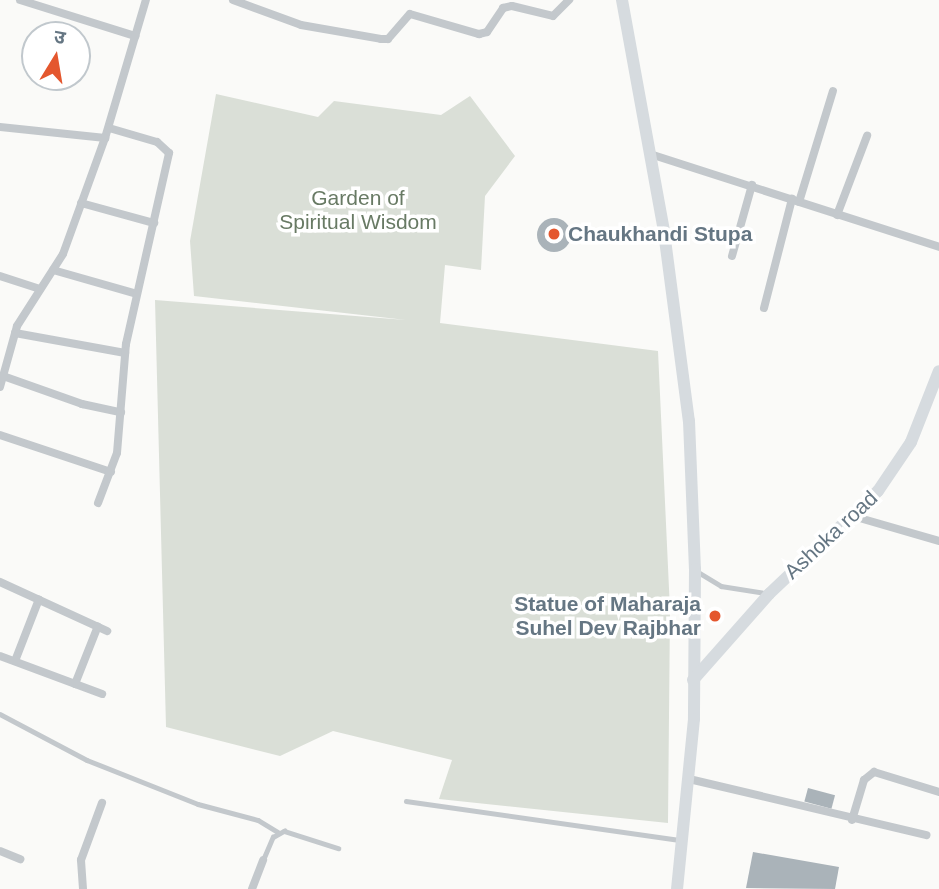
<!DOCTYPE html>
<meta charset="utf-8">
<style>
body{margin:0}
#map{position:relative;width:939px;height:889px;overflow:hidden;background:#fafaf8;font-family:Helvetica,"Noto Sans Devanagari",sans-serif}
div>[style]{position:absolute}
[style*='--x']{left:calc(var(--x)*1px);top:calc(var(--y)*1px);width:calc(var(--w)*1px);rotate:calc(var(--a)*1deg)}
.green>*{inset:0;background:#dadfd7}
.building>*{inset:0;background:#aab3b9;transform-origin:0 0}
.round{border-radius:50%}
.lane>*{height:4.5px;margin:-2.25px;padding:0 2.25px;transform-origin:2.25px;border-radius:2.25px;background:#c3c8cc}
.street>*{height:8px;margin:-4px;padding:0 4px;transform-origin:4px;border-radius:4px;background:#c3c8cc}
.secondary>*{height:12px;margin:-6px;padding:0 6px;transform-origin:6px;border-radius:6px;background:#d6dbdf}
.dots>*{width:19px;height:19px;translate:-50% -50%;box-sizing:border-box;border:4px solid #fff;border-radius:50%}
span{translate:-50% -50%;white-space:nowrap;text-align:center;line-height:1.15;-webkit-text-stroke:7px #fff;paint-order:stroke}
.park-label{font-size:21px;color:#687a64}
.poi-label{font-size:21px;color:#657683;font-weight:700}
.left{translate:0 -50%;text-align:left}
.right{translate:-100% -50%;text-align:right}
.street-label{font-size:21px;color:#657683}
.north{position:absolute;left:21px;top:21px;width:70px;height:70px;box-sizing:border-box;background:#fff;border:2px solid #c1c8cd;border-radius:50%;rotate:11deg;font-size:19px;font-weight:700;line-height:28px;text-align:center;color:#657683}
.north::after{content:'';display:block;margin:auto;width:24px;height:32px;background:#e4572e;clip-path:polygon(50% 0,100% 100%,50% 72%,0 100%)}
</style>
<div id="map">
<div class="green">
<div style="clip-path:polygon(216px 94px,318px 117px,334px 101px,441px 115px,470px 96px,515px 156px,485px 196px,481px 270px,445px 265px,440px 323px,658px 351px,670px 610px,668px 823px,439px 799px,452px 760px,333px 731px,280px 756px,166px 727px,155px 300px,406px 320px,194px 296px,190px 241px)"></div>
</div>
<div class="building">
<div class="round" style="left:537px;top:218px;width:34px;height:34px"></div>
<div style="left:808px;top:788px;width:28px;height:14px;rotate:15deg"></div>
<div style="clip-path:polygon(753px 852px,839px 867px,835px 889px,746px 888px)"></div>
</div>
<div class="lane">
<div style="--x:698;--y:572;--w:27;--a:31"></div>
<div style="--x:721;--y:586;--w:45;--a:9"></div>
<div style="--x:0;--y:714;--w:98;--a:27.9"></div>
<div style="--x:87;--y:760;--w:119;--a:21.6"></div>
<div style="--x:198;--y:804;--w:62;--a:14.9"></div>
<div style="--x:258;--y:820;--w:23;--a:31"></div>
<div style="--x:406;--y:801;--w:276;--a:8.1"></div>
<div style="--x:263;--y:860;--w:25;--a:-67"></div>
<div style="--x:273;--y:837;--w:13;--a:-29"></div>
<div style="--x:284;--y:831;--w:57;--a:17.5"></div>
</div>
<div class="street">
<div style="--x:20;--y:0;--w:121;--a:17.4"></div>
<div style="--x:233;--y:0;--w:72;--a:20.2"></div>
<div style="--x:301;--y:25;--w:81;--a:9.9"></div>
<div style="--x:381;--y:39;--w:7;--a:0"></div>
<div style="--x:388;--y:39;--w:33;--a:-49"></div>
<div style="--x:410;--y:14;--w:72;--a:16.2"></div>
<div style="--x:479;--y:34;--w:8;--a:-14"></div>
<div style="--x:487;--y:32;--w:29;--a:-56"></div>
<div style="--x:503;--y:8;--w:9;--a:-13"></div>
<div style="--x:512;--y:6;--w:42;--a:13.7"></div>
<div style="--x:553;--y:16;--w:23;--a:-45"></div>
<div style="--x:0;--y:127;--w:106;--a:6"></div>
<div style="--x:105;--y:138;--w:144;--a:-73.5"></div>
<div style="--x:650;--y:154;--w:304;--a:17.8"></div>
<div style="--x:799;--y:202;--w:116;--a:-73"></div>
<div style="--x:81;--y:203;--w:76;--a:15.3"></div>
<div style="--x:837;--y:215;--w:85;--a:-69.2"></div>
<div style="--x:732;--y:256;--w:74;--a:-74.3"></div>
<div style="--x:53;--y:270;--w:87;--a:15.9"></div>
<div style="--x:0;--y:276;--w:42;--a:18"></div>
<div style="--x:764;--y:308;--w:113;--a:-75.6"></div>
<div style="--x:15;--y:333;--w:112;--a:10.3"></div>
<div style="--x:3;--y:376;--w:84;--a:19.5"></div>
<div style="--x:82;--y:404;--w:40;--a:12"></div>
<div style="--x:0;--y:387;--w:63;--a:-74.4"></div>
<div style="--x:17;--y:326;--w:85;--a:-57.4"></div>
<div style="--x:63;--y:254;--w:123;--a:-70.1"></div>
<div style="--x:0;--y:435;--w:117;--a:18.4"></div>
<div style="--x:98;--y:503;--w:53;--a:-69.2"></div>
<div style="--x:117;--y:453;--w:109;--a:-85.3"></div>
<div style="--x:126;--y:344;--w:196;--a:-77.3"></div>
<div style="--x:169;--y:153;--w:16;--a:-137"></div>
<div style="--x:157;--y:142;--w:50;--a:-163.7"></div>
<div style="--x:856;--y:517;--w:86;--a:16.1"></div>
<div style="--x:0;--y:582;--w:118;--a:24.6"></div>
<div style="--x:0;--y:656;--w:109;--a:20.4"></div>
<div style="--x:15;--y:661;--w:66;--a:-68.8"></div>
<div style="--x:75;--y:684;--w:62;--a:-68.4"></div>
<div style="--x:689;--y:779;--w:244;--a:13.3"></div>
<div style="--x:852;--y:820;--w:42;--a:-73.3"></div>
<div style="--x:864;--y:780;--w:13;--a:-39"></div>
<div style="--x:874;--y:772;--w:68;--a:17.1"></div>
<div style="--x:0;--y:851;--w:22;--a:22"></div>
<div style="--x:83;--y:889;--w:29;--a:-94"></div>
<div style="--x:81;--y:860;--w:61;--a:-69.8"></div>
<div style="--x:252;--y:889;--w:31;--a:-69"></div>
</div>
<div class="secondary">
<div style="--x:622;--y:0;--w:236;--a:79.7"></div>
<div style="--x:664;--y:232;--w:191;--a:82.5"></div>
<div style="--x:689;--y:421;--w:148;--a:87.7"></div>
<div style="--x:695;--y:569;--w:150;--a:90.4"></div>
<div style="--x:694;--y:719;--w:171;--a:95.7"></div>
<div style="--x:693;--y:680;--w:115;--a:-48.5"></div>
<div style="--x:769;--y:594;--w:150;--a:-43.4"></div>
<div style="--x:878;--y:491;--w:59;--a:-56"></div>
<div style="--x:911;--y:442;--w:76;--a:-68.5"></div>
</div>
<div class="dots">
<div style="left:554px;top:234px;background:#e4572e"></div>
<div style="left:715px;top:616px;background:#e4572e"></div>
</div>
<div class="park-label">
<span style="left:358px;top:210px">Garden of<br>Spiritual Wisdom</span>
</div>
<div class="poi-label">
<span class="left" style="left:568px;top:234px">Chaukhandi Stupa</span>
<span class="right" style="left:701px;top:616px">Statue of Maharaja<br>Suhel Dev Rajbhar</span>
</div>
<div class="street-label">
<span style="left:831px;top:535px;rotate:-43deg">Ashoka road</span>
</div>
<div class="north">उ</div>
</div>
